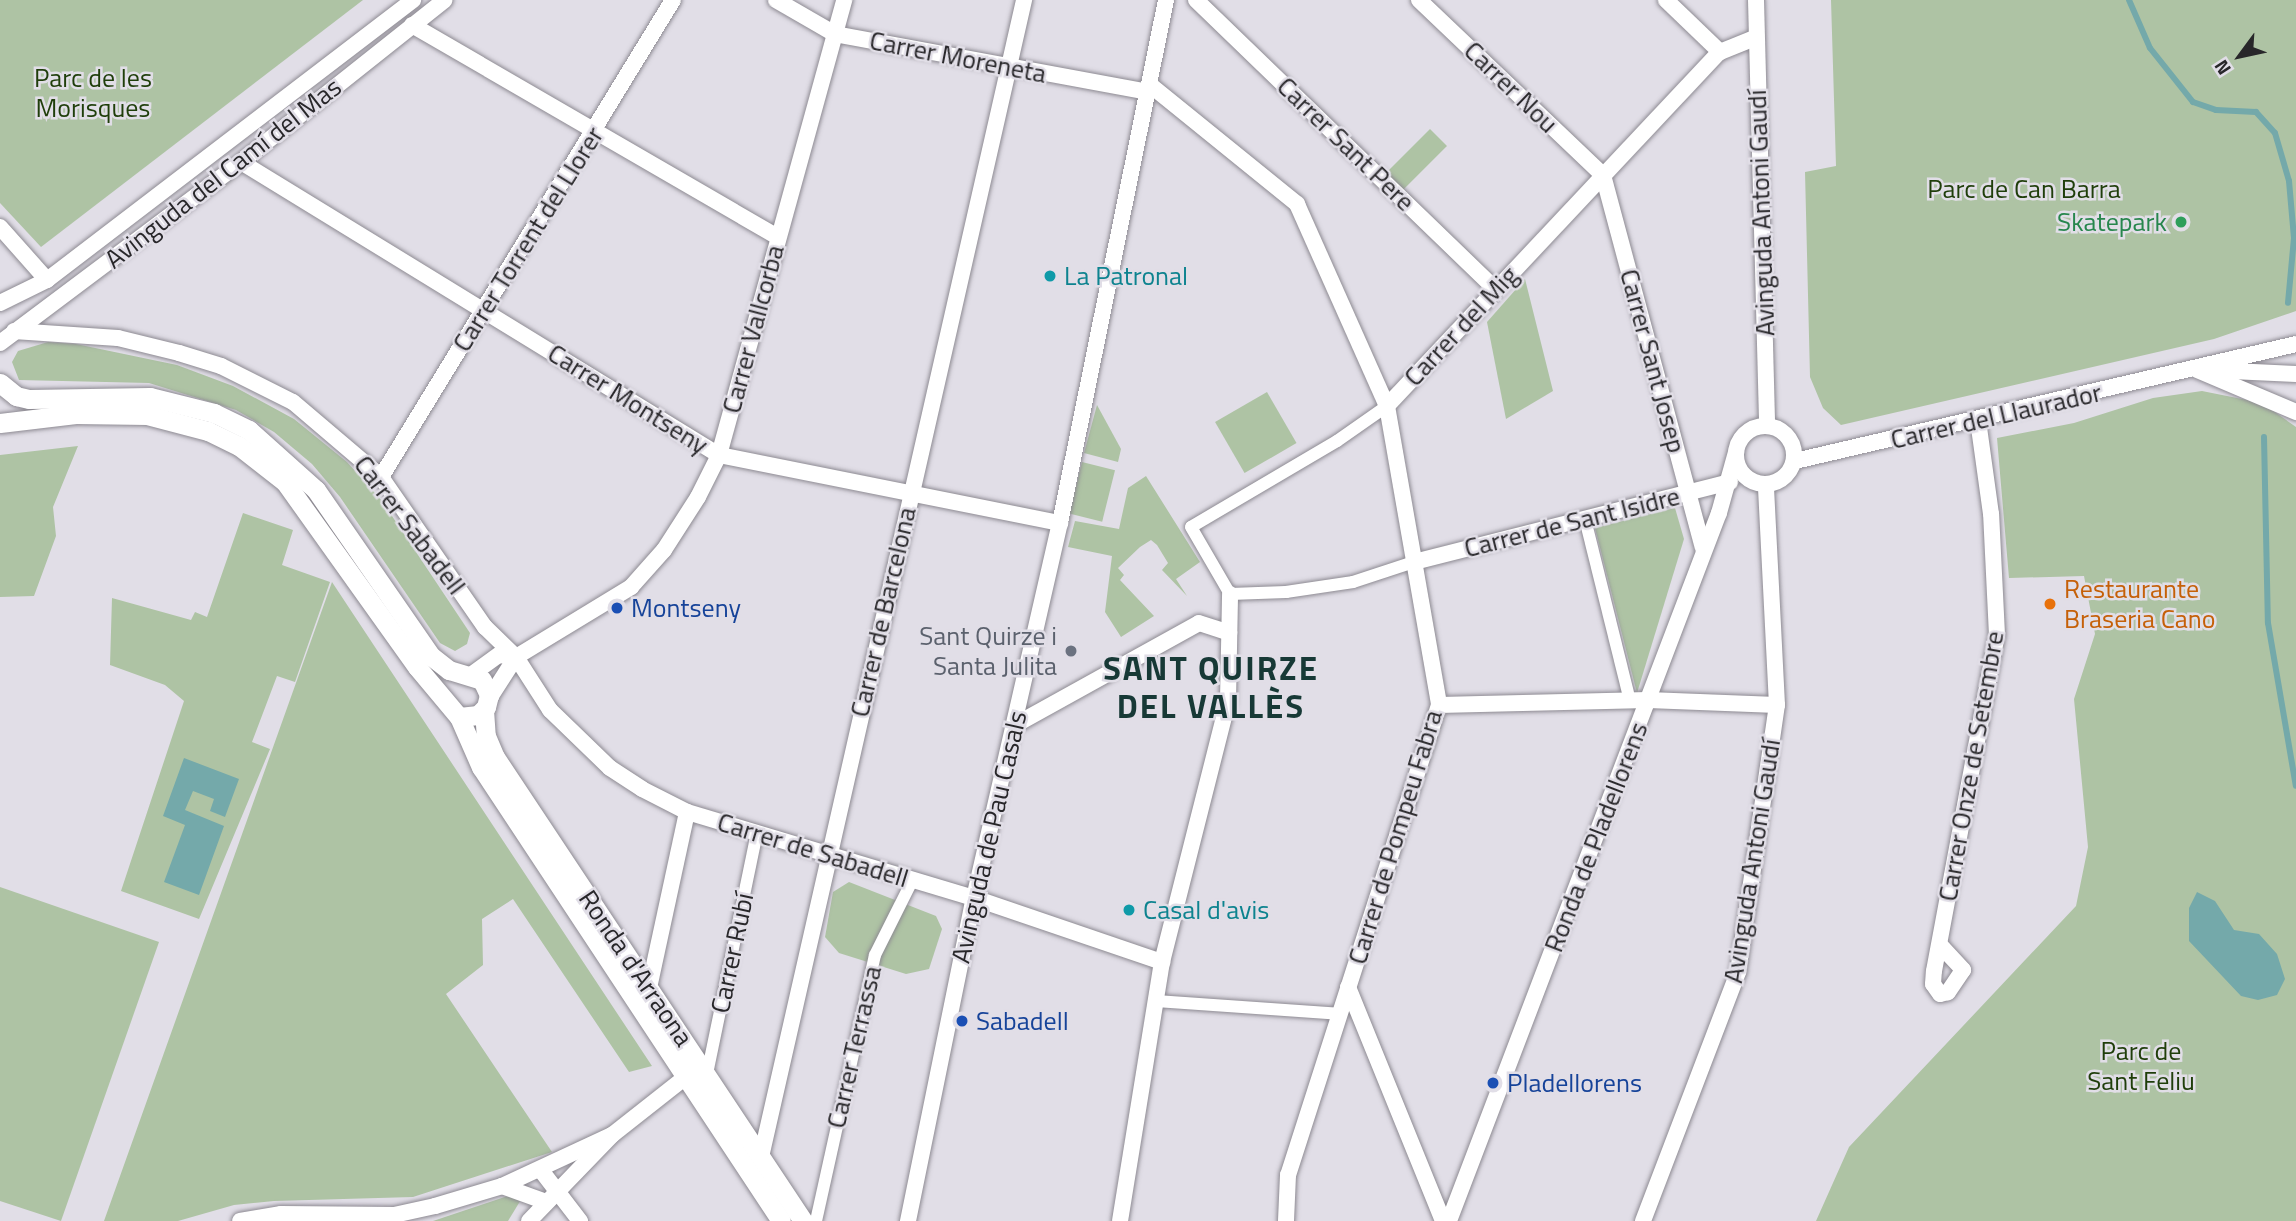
<!DOCTYPE html>
<meta charset="utf-8">
<style>
body{margin:0}
#map{position:relative;width:2296px;height:1221px;overflow:hidden;background:#e1dee7;font-family:"Titillium Web",sans-serif}
div>[style]{position:absolute}
[style*='--x']{left:calc(var(--x)*1px);top:calc(var(--y)*1px);width:calc(var(--w)*1px);rotate:calc(var(--a)*1deg)}
.green>*{inset:0;background:#aec3a4;transform-origin:0 0}
.water>*{inset:0;background:#74a9aa}
.stream>*{height:6px;margin:-3px;padding:0 3px;transform-origin:3px;border-radius:3px;background:#74a9aa}
.roads{filter:drop-shadow(0 0 2px #8d8a92) drop-shadow(0 0 2px #8d8a92)}
.pedestrian>*{height:12px;margin:-6px;padding:0 6px;transform-origin:6px;border-radius:6px;background:#fff}
.minor>*{height:16px;margin:-8px;padding:0 8px;transform-origin:8px;border-radius:8px;background:#fff}
.minor>.ring{margin:-8px;padding:0;box-sizing:content-box;background:none;border:16px solid #fff;border-radius:50%}
.tertiary>*{height:19px;margin:-9.5px;padding:0 9.5px;transform-origin:9.5px;border-radius:9.5px;background:#fff}
.dots>*{width:19px;height:19px;translate:-50% -50%;box-sizing:border-box;border:4px solid #e1dee7;border-radius:50%}
span{translate:-50% -50%;white-space:nowrap;text-align:center;line-height:1.15;-webkit-text-stroke:5px #e1dee7;paint-order:stroke}
.street-label{font-size:26px;color:#28272a}
.park-label{font-size:26px;color:#1f3e0a}
.leisure-label{font-size:26px;color:#27864d}
.right{translate:-100% -50%;text-align:right}
.culture-label{font-size:26px;color:#0d838f}
.left{translate:0 -50%;text-align:left}
.food-label{font-size:26px;color:#c56008}
.transit-label{font-size:26px;color:#164399}
.worship-label{font-size:26px;color:#5b616d}
.district-label{font-size:33px;color:#173936;font-weight:700;letter-spacing:2px}
.north{position:absolute;left:2205px;top:21px;width:70px;height:70px;-webkit-text-stroke:5px #e1dee7;paint-order:stroke;rotate:237deg;font-size:19px;font-weight:700;line-height:28px;text-align:center;color:#28272a}
.north::after{content:'';display:block;margin:auto;width:24px;height:32px;background:#28272a;clip-path:polygon(50% 0,100% 100%,50% 72%,0 100%)}
</style>
<div id="map">
<div class="green">
<div style="clip-path:polygon(0 0,363px 0,41px 247px,0 203px)"></div>
<div style="clip-path:polygon(1831px 0,2296px 0,2296px 311px,2214px 339px,1841px 425px,1823px 408px,1810px 377px,1805px 172px,1836px 166px)"></div>
<div style="left:1430px;top:129px;width:24px;height:64px;rotate:45deg"></div>
<div style="clip-path:polygon(1525px 279px,1553px 391px,1506px 419px,1487px 322px)"></div>
<div style="clip-path:polygon(48px 342px,76px 344px,177px 365px,233px 386px,294px 419px,347px 462px,382px 501px,470px 633px,467px 644px,455px 651px,440px 643px,340px 497px,312px 464px,274px 432px,236px 410px,149px 383px,19px 380px,12px 362px,18px 351px)"></div>
<div style="clip-path:polygon(2202px 391px,2262px 403px,2296px 427px,2296px 1221px,1816px 1221px,1849px 1147px,2076px 906px,2088px 847px,2074px 699px,2095px 634px,2084px 576px,2009px 578px,1997px 438px,2074px 423px,2153px 398px)"></div>
<div style="left:1267px;top:392px;width:59px;height:60px;rotate:60deg"></div>
<div style="clip-path:polygon(1097px 405px,1121px 449px,1118px 462px,1084px 453px)"></div>
<div style="clip-path:polygon(78px 446px,53px 507px,56px 536px,34px 596px,0 597px,0 455px)"></div>
<div style="left:1082px;top:462px;width:34px;height:53px;rotate:14deg"></div>
<div style="clip-path:polygon(1146px 476px,1200px 562px,1176px 579px,1187px 596px,1162px 570px,1168px 563px,1157px 545px,1151px 540px,1140px 547px,1118px 568px,1124px 575px,1120px 580px,1154px 616px,1121px 637px,1105px 612px,1112px 556px,1068px 547px,1075px 521px,1119px 529px,1128px 488px)"></div>
<div style="clip-path:polygon(1675px 508px,1684px 539px,1637px 693px,1595px 528px)"></div>
<div style="clip-path:polygon(243px 513px,293px 530px,282px 565px,330px 582px,295px 682px,277px 676px,252px 742px,270px 749px,199px 919px,121px 891px,184px 701px,165px 685px,110px 665px,112px 598px,191px 620px,195px 612px,207px 617px)"></div>
<div style="clip-path:polygon(332px 582px,652px 1066px,629px 1072px,513px 899px,482px 919px,483px 965px,446px 994px,552px 1152px,413px 1197px,274px 1201px,234px 1205px,178px 1221px,104px 1221px)"></div>
<div style="clip-path:polygon(849px 882px,936px 916px,942px 929px,929px 969px,906px 974px,839px 953px,825px 937px,833px 892px)"></div>
<div style="clip-path:polygon(0 887px,159px 942px,61px 1221px,0 1201px)"></div>
<div style="clip-path:polygon(517px 1193px,522px 1198px,508px 1221px,433px 1221px)"></div>
</div>
<div class="water">
<div style="clip-path:polygon(184px 758px,239px 779px,225px 817px,210px 811px,214px 799px,193px 791px,185px 810px,224px 826px,199px 895px,164px 882px,185px 825px,163px 816px)"></div>
<div style="clip-path:polygon(2197px 892px,2215px 901px,2234px 930px,2259px 934px,2277px 954px,2285px 979px,2277px 995px,2258px 1000px,2241px 996px,2189px 941px,2189px 908px)"></div>
</div>
<div class="stream">
<div style="--x:2129;--y:0;--w:52;--a:66.4"></div>
<div style="--x:2150;--y:48;--w:69;--a:51.5"></div>
<div style="--x:2193;--y:102;--w:24;--a:19"></div>
<div style="--x:2216;--y:110;--w:40;--a:2.9"></div>
<div style="--x:2256;--y:112;--w:28;--a:48"></div>
<div style="--x:2275;--y:133;--w:50;--a:73.7"></div>
<div style="--x:2289;--y:181;--w:57;--a:85"></div>
<div style="--x:2294;--y:238;--w:65;--a:95.3"></div>
<div style="--x:2264;--y:437;--w:186;--a:88.8"></div>
<div style="--x:2268;--y:623;--w:165;--a:80.3"></div>
</div>
<div class="roads">
<div class="pedestrian">
<div style="--x:1387;--y:406;--w:61;--a:145"></div>
<div style="--x:1337;--y:441;--w:169;--a:149.5"></div>
<div style="--x:1191;--y:527;--w:78;--a:59.8"></div>
<div style="--x:1230;--y:594;--w:56;--a:-2"></div>
<div style="--x:1286;--y:592;--w:68;--a:-8.5"></div>
<div style="--x:1353;--y:582;--w:64;--a:-18.2"></div>
<div style="--x:1585;--y:519;--w:187;--a:76.1"></div>
<div style="--x:1155;--y:1001;--w:185;--a:4"></div>
<div style="--x:707;--y:1074;--w:247;--a:-78.3"></div>
<div style="--x:816;--y:1221;--w:272;--a:-77.5"></div>
<div style="--x:875;--y:955;--w:83;--a:-63.4"></div>
</div>
<div class="minor">
<div style="--x:776;--y:0;--w:68;--a:30"></div>
<div style="--x:835;--y:34;--w:317;--a:10.5"></div>
<div style="--x:1196;--y:0;--w:416;--a:44"></div>
<div style="--x:1419;--y:0;--w:254;--a:43.6"></div>
<div style="--x:1603;--y:175;--w:385;--a:75"></div>
<div style="--x:1666;--y:0;--w:75;--a:43.9"></div>
<div style="--x:1756;--y:0;--w:426;--a:88.5"></div>
<div style="--x:412;--y:25;--w:422;--a:30.1"></div>
<div style="--x:1149;--y:84;--w:191;--a:39"></div>
<div style="--x:1297;--y:204;--w:221;--a:66"></div>
<div style="--x:1387;--y:406;--w:303;--a:80.1"></div>
<div style="--x:1439;--y:705;--w:494;--a:107.8"></div>
<div style="--x:1288;--y:1175;--w:46;--a:92.5"></div>
<div style="--x:241;--y:162;--w:561;--a:31.51"></div>
<div style="--x:719;--y:455;--w:348;--a:11.3"></div>
<div style="--x:0;--y:227;--w:71;--a:48.4"></div>
<div style="--x:0;--y:303;--w:52;--a:-26.1"></div>
<div style="--x:47;--y:280;--w:461;--a:-37.4"></div>
<div style="--x:14;--y:331;--w:104;--a:3.9"></div>
<div style="--x:118;--y:338;--w:63;--a:13.8"></div>
<div style="--x:179;--y:353;--w:44;--a:17.2"></div>
<div style="--x:221;--y:366;--w:80;--a:26.6"></div>
<div style="--x:293;--y:402;--w:116;--a:40.4"></div>
<div style="--x:381;--y:477;--w:183;--a:55.3"></div>
<div style="--x:485;--y:627;--w:43;--a:44.1"></div>
<div style="--x:516;--y:657;--w:63;--a:57.3"></div>
<div style="--x:550;--y:710;--w:83;--a:44"></div>
<div style="--x:610;--y:768;--w:38;--a:33"></div>
<div style="--x:642;--y:789;--w:51;--a:27.1"></div>
<div style="--x:687;--y:812;--w:300;--a:16.7"></div>
<div style="--x:974;--y:898;--w:199;--a:18.8"></div>
<div style="--x:0;--y:343;--w:301;--a:-36.9"></div>
<div style="--x:241;--y:162;--w:260;--a:-38.5"></div>
<div style="--x:2197;--y:370;--w:108;--a:23"></div>
<div style="--x:2210;--y:370;--w:86;--a:2.7"></div>
<div style="--x:1387;--y:406;--w:486;--a:-46.8"></div>
<div style="--x:1720;--y:52;--w:38;--a:-22"></div>
<div class="ring" style="left:1736px;top:426px;width:42px;height:42px"></div>
<div style="--x:1795;--y:461;--w:514;--a:-13.14"></div>
<div style="--x:381;--y:477;--w:559;--a:-58.53"></div>
<div style="--x:1414;--y:562;--w:326;--a:-14.2"></div>
<div style="--x:471;--y:675;--w:34;--a:-36"></div>
<div style="--x:499;--y:655;--w:17;--a:7"></div>
<div style="--x:516;--y:657;--w:135;--a:-31.3"></div>
<div style="--x:631;--y:587;--w:50;--a:-48.3"></div>
<div style="--x:664;--y:550;--w:63;--a:-57.3"></div>
<div style="--x:698;--y:497;--w:47;--a:-63.4"></div>
<div style="--x:719;--y:455;--w:472;--a:-74.6"></div>
<div style="--x:489;--y:699;--w:50;--a:-57.3"></div>
<div style="--x:1439;--y:705;--w:209;--a:-1.4"></div>
<div style="--x:1648;--y:700;--w:129;--a:2.2"></div>
<div style="--x:1015;--y:725;--w:210;--a:-29"></div>
<div style="--x:1199;--y:623;--w:32;--a:18"></div>
<div style="--x:1940;--y:945;--w:34;--a:47"></div>
<div style="--x:1963;--y:970;--w:27;--a:124"></div>
<div style="--x:1948;--y:992;--w:8;--a:166"></div>
<div style="--x:1940;--y:994;--w:12;--a:-125"></div>
<div style="--x:1933;--y:984;--w:13;--a:-86"></div>
<div style="--x:1934;--y:971;--w:342;--a:-79.4"></div>
<div style="--x:1997;--y:635;--w:121;--a:-92.8"></div>
<div style="--x:1991;--y:514;--w:95;--a:-97.9"></div>
<div style="--x:1348;--y:987;--w:253;--a:67.9"></div>
<div style="--x:649;--y:988;--w:180;--a:-77.8"></div>
<div style="--x:761;--y:1157;--w:1187;--a:-77.19"></div>
<div style="--x:540;--y:1169;--w:66;--a:52.4"></div>
<div style="--x:502;--y:1186;--w:47;--a:20"></div>
<div style="--x:240;--y:1221;--w:42;--a:-9.7"></div>
<div style="--x:281;--y:1214;--w:113;--a:0.5"></div>
<div style="--x:394;--y:1215;--w:42;--a:-12.4"></div>
<div style="--x:435;--y:1206;--w:70;--a:-16.6"></div>
<div style="--x:502;--y:1186;--w:121;--a:-24.9"></div>
<div style="--x:529;--y:1221;--w:120;--a:-46"></div>
<div style="--x:612;--y:1135;--w:95;--a:-38.2"></div>
<div style="--x:908;--y:1221;--w:330;--a:-78.5"></div>
<div style="--x:974;--y:898;--w:385;--a:-77.1"></div>
<div style="--x:1060;--y:523;--w:534;--a:-78.54"></div>
<div style="--x:1120;--y:1221;--w:262;--a:-80.8"></div>
<div style="--x:1162;--y:962;--w:269;--a:-75.8"></div>
<div style="--x:1228;--y:701;--w:107;--a:-88.9"></div>
<div style="--x:1449;--y:1221;--w:758;--a:-69.13"></div>
<div style="--x:1719;--y:513;--w:63;--a:-74.4"></div>
<div style="--x:1643;--y:1221;--w:267;--a:-69.1"></div>
<div style="--x:1738;--y:972;--w:270;--a:-81.7"></div>
<div style="--x:1777;--y:705;--w:220;--a:-92.9"></div>
</div>
<div class="tertiary">
<div style="--x:0;--y:383;--w:21;--a:39"></div>
<div style="--x:16;--y:396;--w:13;--a:13"></div>
<div style="--x:29;--y:399;--w:121;--a:-0.9"></div>
<div style="--x:150;--y:397;--w:66;--a:14"></div>
<div style="--x:214;--y:413;--w:39;--a:26"></div>
<div style="--x:249;--y:430;--w:90;--a:41.8"></div>
<div style="--x:316;--y:490;--w:202;--a:55.3"></div>
<div style="--x:431;--y:656;--w:23;--a:38"></div>
<div style="--x:449;--y:670;--w:34;--a:17"></div>
<div style="--x:482;--y:680;--w:17;--a:65"></div>
<div style="--x:489;--y:695;--w:12;--a:104"></div>
<div style="--x:486;--y:707;--w:11;--a:135"></div>
<div style="--x:478;--y:715;--w:19;--a:174"></div>
<div style="--x:0;--y:423;--w:76;--a:-6.8"></div>
<div style="--x:75;--y:414;--w:72;--a:0.8"></div>
<div style="--x:147;--y:415;--w:63;--a:14.7"></div>
<div style="--x:208;--y:431;--w:34;--a:26"></div>
<div style="--x:239;--y:446;--w:58;--a:38"></div>
<div style="--x:285;--y:482;--w:227;--a:54.5"></div>
<div style="--x:417;--y:667;--w:65;--a:50"></div>
<div style="--x:459;--y:717;--w:55;--a:66.3"></div>
<div style="--x:481;--y:767;--w:544;--a:56.54"></div>
<div style="--x:484;--y:710;--w:26;--a:86"></div>
<div style="--x:486;--y:736;--w:23;--a:67"></div>
<div style="--x:495;--y:757;--w:557;--a:56.42"></div>
</div>
</div>
<div class="dots">
<div style="left:2181px;top:222px;background:#2e9e5b"></div>
<div style="left:1050px;top:276px;background:#0f9aa8"></div>
<div style="left:2050px;top:604px;background:#e8710a"></div>
<div style="left:617px;top:608px;background:#1a4fb4"></div>
<div style="left:1071px;top:651px;background:#6b7280"></div>
<div style="left:1129px;top:910px;background:#0f9aa8"></div>
<div style="left:962px;top:1021px;background:#1a4fb4"></div>
<div style="left:1493px;top:1083px;background:#1a4fb4"></div>
</div>
<div class="street-label">
<span style="left:958px;top:57px;rotate:11deg">Carrer Moreneta</span>
<span style="left:1511px;top:87px;rotate:44deg">Carrer Nou</span>
<span style="left:1346px;top:144px;rotate:44deg">Carrer Sant Pere</span>
<span style="left:223px;top:173px;rotate:-38deg">Avinguda del Camí del Mas</span>
<span style="left:1761px;top:213px;rotate:-92deg">Avinguda Antoni Gaudí</span>
<span style="left:528px;top:239px;rotate:-58deg">Carrer Torrent del Llorer</span>
<span style="left:1461px;top:326px;rotate:-47deg">Carrer del Mig</span>
<span style="left:753px;top:329px;rotate:-75deg">Carrer Vallcorba</span>
<span style="left:1653px;top:361px;rotate:75deg">Carrer Sant Josep</span>
<span style="left:628px;top:399px;rotate:32deg">Carrer Montseny</span>
<span style="left:1996px;top:416px;rotate:-13deg">Carrer del Llaurador</span>
<span style="left:1572px;top:522px;rotate:-14deg">Carrer de Sant Isidre</span>
<span style="left:410px;top:525px;rotate:53deg">Carrer Sabadell</span>
<span style="left:883px;top:612px;rotate:-77deg">Carrer de Barcelona</span>
<span style="left:1971px;top:766px;rotate:-80deg">Carrer Onze de Setembre</span>
<span style="left:989px;top:837px;rotate:-77deg">Avinguda de Pau Casals</span>
<span style="left:1395px;top:837px;rotate:-73deg">Carrer de Pompeu Fabra</span>
<span style="left:1596px;top:837px;rotate:-69deg">Ronda de Pladellorens</span>
<span style="left:813px;top:850px;rotate:17deg">Carrer de Sabadell</span>
<span style="left:1752px;top:861px;rotate:-81deg">Avinguda Antoni Gaudí</span>
<span style="left:732px;top:953px;rotate:-78deg">Carrer Rubí</span>
<span style="left:636px;top:968px;rotate:56deg">Ronda d'Arraona</span>
<span style="left:854px;top:1047px;rotate:-77deg">Carrer Terrassa</span>
</div>
<div class="park-label">
<span style="left:93px;top:93px">Parc de les<br>Morisques</span>
<span style="left:2024px;top:189px">Parc de Can Barra</span>
<span style="left:2141px;top:1066px">Parc de<br>Sant Feliu</span>
</div>
<div class="leisure-label">
<span class="right" style="left:2167px;top:222px">Skatepark</span>
</div>
<div class="culture-label">
<span class="left" style="left:1064px;top:276px">La Patronal</span>
<span class="left" style="left:1143px;top:910px">Casal d'avis</span>
</div>
<div class="food-label">
<span class="left" style="left:2064px;top:604px">Restaurante<br>Braseria Cano</span>
</div>
<div class="transit-label">
<span class="left" style="left:631px;top:608px">Montseny</span>
<span class="left" style="left:976px;top:1021px">Sabadell</span>
<span class="left" style="left:1507px;top:1083px">Pladellorens</span>
</div>
<div class="worship-label">
<span class="right" style="left:1057px;top:651px">Sant Quirze i<br>Santa Julita</span>
</div>
<div class="district-label">
<span style="left:1211px;top:688px">SANT QUIRZE<br>DEL VALLÈS</span>
</div>
<div class="north">N</div>
</div>
